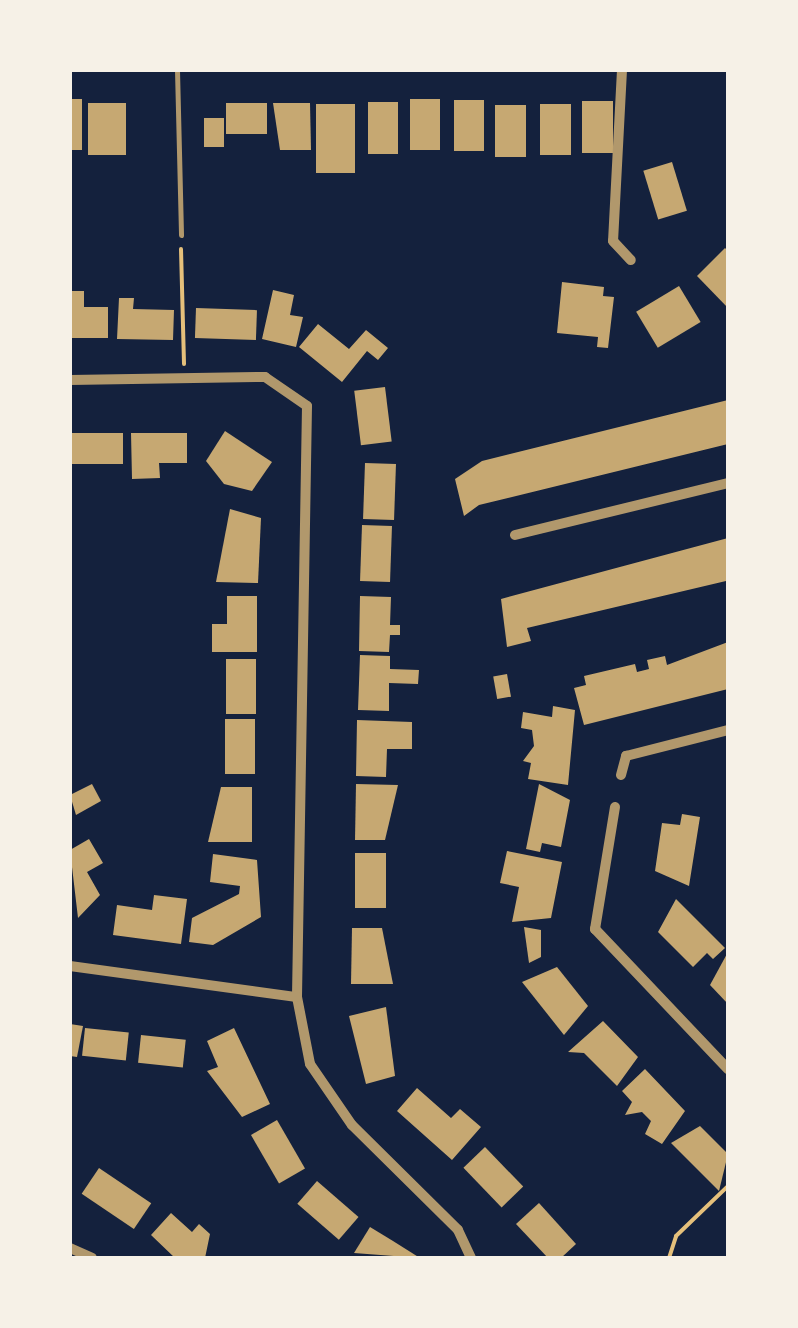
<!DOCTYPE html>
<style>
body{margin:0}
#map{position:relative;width:798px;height:1328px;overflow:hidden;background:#14213d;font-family:Literata,serif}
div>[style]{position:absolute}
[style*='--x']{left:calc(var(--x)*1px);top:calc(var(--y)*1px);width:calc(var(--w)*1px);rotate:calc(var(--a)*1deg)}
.building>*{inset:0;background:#c6a872;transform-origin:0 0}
.path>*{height:4px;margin:-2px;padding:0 2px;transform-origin:2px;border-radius:2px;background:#e5c07b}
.service>*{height:5px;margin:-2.5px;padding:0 2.5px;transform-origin:2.5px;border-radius:2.5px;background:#b1986c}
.minor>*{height:10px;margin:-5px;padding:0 5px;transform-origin:5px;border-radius:5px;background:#b1986c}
span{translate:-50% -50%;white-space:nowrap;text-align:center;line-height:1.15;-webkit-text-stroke:8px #f6f1e7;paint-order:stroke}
.frame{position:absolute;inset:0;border:72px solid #f6f1e7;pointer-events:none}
</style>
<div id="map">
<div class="building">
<div style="left:70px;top:99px;width:12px;height:51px"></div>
<div style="left:410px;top:99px;width:30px;height:51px"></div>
<div style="left:454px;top:100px;width:30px;height:51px"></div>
<div style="left:582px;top:101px;width:31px;height:52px"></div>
<div style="left:368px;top:102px;width:30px;height:52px"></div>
<div style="left:88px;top:103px;width:38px;height:52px"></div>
<div style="left:226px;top:103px;width:41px;height:31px"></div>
<div style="clip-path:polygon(273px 103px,310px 103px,311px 150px,280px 150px)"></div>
<div style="left:316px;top:104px;width:39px;height:69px"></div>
<div style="left:540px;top:104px;width:31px;height:51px"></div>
<div style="left:526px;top:105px;width:52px;height:31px;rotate:90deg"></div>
<div style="left:224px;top:118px;width:29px;height:20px;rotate:90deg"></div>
<div style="left:672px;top:162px;width:51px;height:30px;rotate:73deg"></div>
<div style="clip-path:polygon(725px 248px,728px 251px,728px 308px,697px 276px)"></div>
<div style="clip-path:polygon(562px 282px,604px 287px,603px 296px,614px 297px,608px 348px,597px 347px,598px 337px,557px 333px)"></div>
<div style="left:679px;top:286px;width:42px;height:50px;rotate:59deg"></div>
<div style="clip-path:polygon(273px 290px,294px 295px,290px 315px,303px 317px,296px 347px,262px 339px)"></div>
<div style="clip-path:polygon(70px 291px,84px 291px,84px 307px,108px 307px,108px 338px,70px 338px)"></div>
<div style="clip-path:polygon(119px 298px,134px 298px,133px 309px,174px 310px,173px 340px,117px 339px)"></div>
<div style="left:196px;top:308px;width:61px;height:30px;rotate:2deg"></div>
<div style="clip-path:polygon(318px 324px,349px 349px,366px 330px,388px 348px,378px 360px,367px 351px,342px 382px,299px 347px)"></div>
<div style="left:385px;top:387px;width:55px;height:31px;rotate:83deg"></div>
<div style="clip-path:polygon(728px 400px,728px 444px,479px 505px,464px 516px,455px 479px,482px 461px)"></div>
<div style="clip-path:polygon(225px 431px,272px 462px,252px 491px,224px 484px,206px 461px)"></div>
<div style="left:70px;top:433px;width:53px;height:31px"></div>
<div style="clip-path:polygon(131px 433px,187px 433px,187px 463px,159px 463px,160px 478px,132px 479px)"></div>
<div style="left:365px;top:463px;width:31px;height:56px;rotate:2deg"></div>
<div style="clip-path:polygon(230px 509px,261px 518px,258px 583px,216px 582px)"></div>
<div style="left:362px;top:525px;width:30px;height:56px;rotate:2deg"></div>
<div style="clip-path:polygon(728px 538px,726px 581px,527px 628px,531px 641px,507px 647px,501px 599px)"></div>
<div style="clip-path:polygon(227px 596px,257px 596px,257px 652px,212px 652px,212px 624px,227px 624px)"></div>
<div style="clip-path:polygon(360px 596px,391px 597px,390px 625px,400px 625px,400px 635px,390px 635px,389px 652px,359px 651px)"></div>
<div style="clip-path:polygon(728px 642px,728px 689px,584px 725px,574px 688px,586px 685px,584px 676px,635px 664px,637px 672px,649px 669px,647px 660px,665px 656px,667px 665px)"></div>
<div style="clip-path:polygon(360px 655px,390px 656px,390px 669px,419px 670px,418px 684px,389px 683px,389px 711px,358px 710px)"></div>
<div style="left:226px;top:659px;width:30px;height:55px"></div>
<div style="left:507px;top:674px;width:23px;height:14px;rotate:80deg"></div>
<div style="clip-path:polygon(553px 706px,575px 710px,568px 785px,528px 779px,531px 763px,523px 761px,534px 746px,532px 730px,521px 728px,523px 712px,552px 717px)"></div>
<div style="left:225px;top:719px;width:30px;height:55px"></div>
<div style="clip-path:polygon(357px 720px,412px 722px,412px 749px,387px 749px,386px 777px,356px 776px)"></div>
<div style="clip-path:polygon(92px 784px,101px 801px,76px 815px,70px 795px)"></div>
<div style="clip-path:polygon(356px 784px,398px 785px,385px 840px,355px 840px)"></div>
<div style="clip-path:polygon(539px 784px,570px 800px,561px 847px,542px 843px,540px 852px,526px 849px)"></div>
<div style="clip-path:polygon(221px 787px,252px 787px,252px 842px,208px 842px)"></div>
<div style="clip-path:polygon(682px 814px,700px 817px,689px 886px,655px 871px,662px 823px,680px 825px)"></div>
<div style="clip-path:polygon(89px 839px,103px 863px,87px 872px,100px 895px,78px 918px,70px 850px)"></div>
<div style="clip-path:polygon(507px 851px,562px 862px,551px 918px,512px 922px,519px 887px,500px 883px)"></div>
<div style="left:355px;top:853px;width:31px;height:55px"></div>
<div style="clip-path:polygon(213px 854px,257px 860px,261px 917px,213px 945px,189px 942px,192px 918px,239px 894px,240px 886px,210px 882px)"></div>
<div style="clip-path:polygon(154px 895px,187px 899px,181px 944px,113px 935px,117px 905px,152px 910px)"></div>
<div style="clip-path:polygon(676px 899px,725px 948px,713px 959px,707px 953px,693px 967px,658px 932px)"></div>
<div style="clip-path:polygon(524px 927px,541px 930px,541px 957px,529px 963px)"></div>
<div style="clip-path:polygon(352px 928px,382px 928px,393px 984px,351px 984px)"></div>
<div style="clip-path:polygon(728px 952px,728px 1004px,710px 985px)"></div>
<div style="clip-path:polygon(557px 967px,588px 1006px,564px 1035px,522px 982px)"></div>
<div style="clip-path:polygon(386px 1007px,395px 1076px,366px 1084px,349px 1016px)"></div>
<div style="clip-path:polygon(603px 1021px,638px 1057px,617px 1086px,584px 1053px,568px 1052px)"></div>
<div style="clip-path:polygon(70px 1024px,83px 1026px,77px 1057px,70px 1056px)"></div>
<div style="left:85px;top:1028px;width:44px;height:28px;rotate:6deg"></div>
<div style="clip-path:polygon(234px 1028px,270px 1104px,242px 1117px,207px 1071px,218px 1067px,207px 1041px)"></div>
<div style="left:141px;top:1035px;width:45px;height:28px;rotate:6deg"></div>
<div style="clip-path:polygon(645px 1069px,685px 1111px,662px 1144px,645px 1134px,651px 1121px,642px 1112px,625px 1115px,632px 1102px,622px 1091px)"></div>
<div style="clip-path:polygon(417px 1088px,451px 1118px,460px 1109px,481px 1127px,452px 1160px,397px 1111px)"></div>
<div style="left:277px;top:1120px;width:56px;height:30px;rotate:60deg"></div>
<div style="clip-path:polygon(700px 1126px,728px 1154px,719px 1191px,671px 1143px)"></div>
<div style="left:485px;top:1147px;width:55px;height:30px;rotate:46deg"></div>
<div style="left:99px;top:1168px;width:63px;height:31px;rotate:34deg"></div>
<div style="left:317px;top:1181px;width:55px;height:30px;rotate:41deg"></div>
<div style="clip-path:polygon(539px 1203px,576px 1244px,561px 1258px,548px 1258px,516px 1224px)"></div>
<div style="clip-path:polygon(171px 1213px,192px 1232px,199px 1224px,210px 1234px,205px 1258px,175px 1258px,151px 1235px)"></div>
<div style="clip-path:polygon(370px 1227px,393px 1241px,420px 1258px,354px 1253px)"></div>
</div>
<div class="path">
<div style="--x:181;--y:249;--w:115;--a:88.5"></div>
<div style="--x:669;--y:1258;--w:23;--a:-72"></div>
<div style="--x:676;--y:1236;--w:72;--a:-43.9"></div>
</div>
<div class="service">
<div style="--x:177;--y:70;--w:165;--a:88.6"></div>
</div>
<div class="minor">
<div style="--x:622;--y:70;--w:171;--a:93"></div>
<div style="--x:613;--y:241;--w:26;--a:47"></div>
<div style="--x:70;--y:380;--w:195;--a:-0.9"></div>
<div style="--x:265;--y:377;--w:51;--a:34.6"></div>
<div style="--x:307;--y:406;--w:591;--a:90.97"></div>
<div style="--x:297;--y:997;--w:68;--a:79"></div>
<div style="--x:310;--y:1064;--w:74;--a:55.5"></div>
<div style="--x:352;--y:1125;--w:149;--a:44.7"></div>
<div style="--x:458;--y:1230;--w:31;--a:65"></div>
<div style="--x:515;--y:535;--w:219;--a:-13.7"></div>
<div style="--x:621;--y:775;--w:20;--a:-75"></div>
<div style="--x:626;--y:756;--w:105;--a:-14.3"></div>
<div style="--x:615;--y:807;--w:124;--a:99.3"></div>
<div style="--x:595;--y:929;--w:193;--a:46.5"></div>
<div style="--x:70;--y:966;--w:229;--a:7.8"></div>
<div style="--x:70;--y:1248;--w:24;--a:24"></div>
</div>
<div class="frame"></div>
</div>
